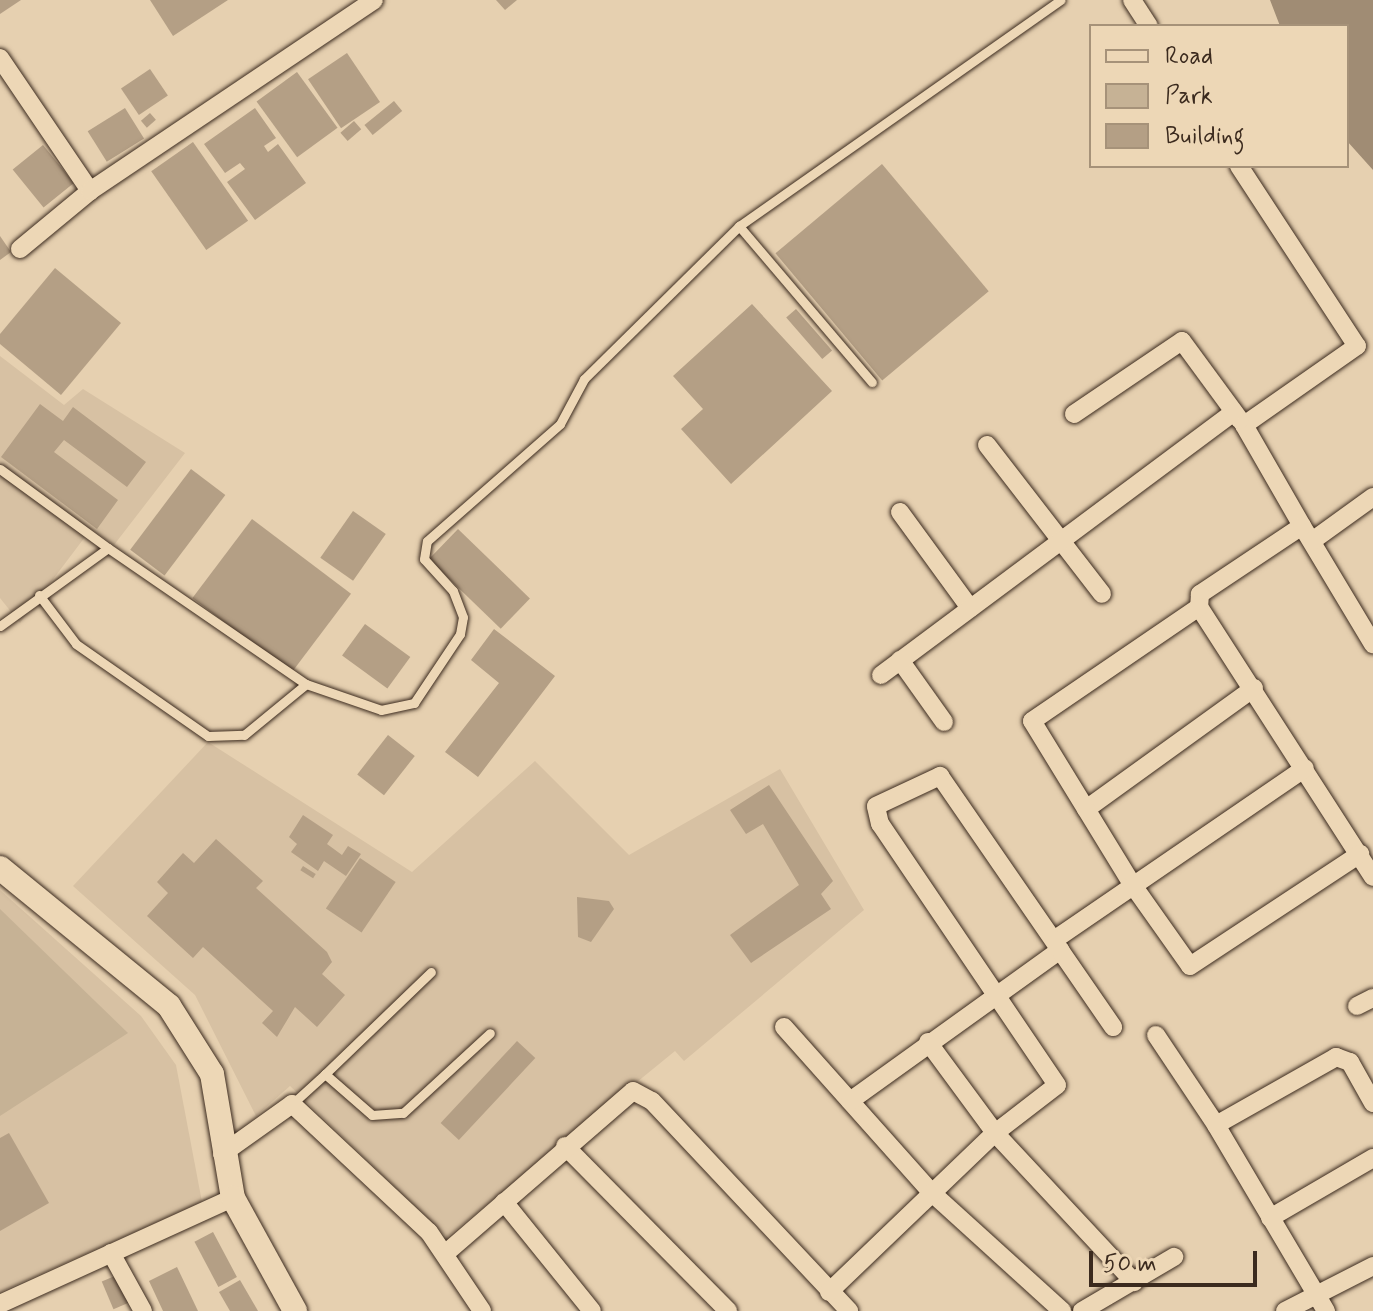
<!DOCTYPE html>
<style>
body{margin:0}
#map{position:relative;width:1373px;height:1311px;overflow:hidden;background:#e6d0b0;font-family:Mynerve,sans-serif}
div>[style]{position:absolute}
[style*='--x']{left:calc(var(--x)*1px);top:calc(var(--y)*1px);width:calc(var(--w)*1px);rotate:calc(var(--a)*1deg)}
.built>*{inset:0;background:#d7c1a3}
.green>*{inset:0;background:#c6b295}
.water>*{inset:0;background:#a08c74}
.building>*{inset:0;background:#b49f85;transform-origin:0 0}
.roads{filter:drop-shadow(0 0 2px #3b2a1e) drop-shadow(0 0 2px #3b2a1e)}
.service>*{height:9px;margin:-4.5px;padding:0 4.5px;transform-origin:4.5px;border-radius:4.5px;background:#edd7b6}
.minor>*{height:18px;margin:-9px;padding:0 9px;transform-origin:9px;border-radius:9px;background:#edd7b6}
.secondary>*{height:24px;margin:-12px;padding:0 12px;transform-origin:12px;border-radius:12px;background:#edd7b6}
span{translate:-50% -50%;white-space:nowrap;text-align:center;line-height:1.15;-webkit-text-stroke:6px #edd7b6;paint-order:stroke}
.legend{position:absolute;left:1089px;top:24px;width:260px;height:144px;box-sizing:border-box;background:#edd7b6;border:2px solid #a69279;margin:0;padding:10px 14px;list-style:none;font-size:24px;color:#3b2a1e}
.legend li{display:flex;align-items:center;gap:16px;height:40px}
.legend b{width:40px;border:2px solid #a69279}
.scale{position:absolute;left:1089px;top:1251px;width:168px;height:36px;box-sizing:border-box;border:4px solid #3b2a1e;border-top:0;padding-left:10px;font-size:24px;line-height:28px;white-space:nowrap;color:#3b2a1e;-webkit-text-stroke:6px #edd7b6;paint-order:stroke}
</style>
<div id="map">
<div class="built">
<div style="clip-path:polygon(0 356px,64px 405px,83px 389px,185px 453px,114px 545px,91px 529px,20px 623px,0 598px)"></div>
<div style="clip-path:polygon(208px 742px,412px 872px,535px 761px,629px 855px,780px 769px,864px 910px,684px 1061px,675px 1051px,447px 1237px,290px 1086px,256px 1116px,195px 995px,73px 886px)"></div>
<div style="clip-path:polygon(0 890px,141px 1016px,176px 1065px,202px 1202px,0 1292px)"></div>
</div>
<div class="green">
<div style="clip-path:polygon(0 909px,128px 1033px,0 1116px)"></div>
</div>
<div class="water">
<div style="clip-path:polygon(1270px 0,1373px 0,1373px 170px,1347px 141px,1347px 26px,1280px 26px)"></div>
</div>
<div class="building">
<div style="clip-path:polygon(0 0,21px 0,0 14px)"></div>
<div style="clip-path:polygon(150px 0,228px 0,173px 36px)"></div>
<div style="clip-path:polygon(496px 0,517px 0,505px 10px)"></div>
<div style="left:347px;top:53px;width:59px;height:47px;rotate:56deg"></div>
<div style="left:150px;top:69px;width:32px;height:35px;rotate:56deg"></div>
<div style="left:297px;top:72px;width:69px;height:50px;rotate:54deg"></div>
<div style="left:394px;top:101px;width:13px;height:38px;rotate:51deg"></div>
<div style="left:125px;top:108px;width:36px;height:44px;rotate:58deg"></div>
<div style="clip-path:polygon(255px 108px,276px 138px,264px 146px,268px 152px,278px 144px,306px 183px,255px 220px,227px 182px,245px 169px,240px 163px,225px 173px,204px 144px)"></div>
<div style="left:150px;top:113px;width:9px;height:12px;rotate:49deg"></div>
<div style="left:354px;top:121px;width:11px;height:18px;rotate:49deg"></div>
<div style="left:193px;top:142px;width:96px;height:51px;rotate:55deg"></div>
<div style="left:43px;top:145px;width:49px;height:39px;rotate:51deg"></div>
<div style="left:882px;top:164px;width:166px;height:139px;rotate:50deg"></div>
<div style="clip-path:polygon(0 236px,11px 252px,0 260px)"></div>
<div style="clip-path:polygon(55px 268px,121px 323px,61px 395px,0 344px,0 334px)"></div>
<div style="clip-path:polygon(752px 304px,832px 391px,731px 484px,681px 429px,703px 409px,673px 376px)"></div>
<div style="left:796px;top:309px;width:55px;height:13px;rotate:49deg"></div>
<div style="clip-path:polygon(40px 404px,63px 421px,73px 407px,146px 462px,127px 487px,64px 440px,54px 452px,118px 500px,97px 529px,1px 457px)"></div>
<div style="left:191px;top:469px;width:43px;height:101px;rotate:37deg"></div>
<div style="left:353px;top:511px;width:40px;height:57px;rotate:35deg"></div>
<div style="left:252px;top:519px;width:124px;height:99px;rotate:37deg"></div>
<div style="left:458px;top:529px;width:100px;height:42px;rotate:44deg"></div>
<div style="left:365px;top:624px;width:56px;height:39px;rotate:36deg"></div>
<div style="clip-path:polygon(494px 629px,555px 676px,478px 777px,445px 752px,499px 683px,471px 660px)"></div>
<div style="left:388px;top:735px;width:34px;height:50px;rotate:38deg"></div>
<div style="clip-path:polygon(769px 785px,833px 881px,821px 894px,831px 909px,751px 963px,730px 935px,799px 885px,763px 824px,746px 834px,730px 810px)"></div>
<div style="clip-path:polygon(303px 815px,333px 835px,327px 844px,342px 855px,348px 846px,361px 854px,346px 876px,324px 861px,318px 871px,291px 852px,297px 844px,289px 837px)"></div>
<div style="clip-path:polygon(216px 839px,263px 881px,256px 888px,327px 952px,332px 962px,322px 974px,345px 995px,317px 1027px,295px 1007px,277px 1037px,262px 1023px,273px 1011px,203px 947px,193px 958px,147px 916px,168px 893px,157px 882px,183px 853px,194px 863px)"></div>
<div style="left:360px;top:858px;width:43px;height:61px;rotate:34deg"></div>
<div style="left:303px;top:866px;width:15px;height:5px;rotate:32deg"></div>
<div style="clip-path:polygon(577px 897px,609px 901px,614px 909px,591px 942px,578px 937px)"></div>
<div style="left:517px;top:1041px;width:25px;height:112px;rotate:43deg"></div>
<div style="clip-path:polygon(9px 1133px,49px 1203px,0 1231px,0 1138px)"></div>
<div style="left:213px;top:1232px;width:51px;height:21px;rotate:62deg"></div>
<div style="clip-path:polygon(177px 1267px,198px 1311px,163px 1311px,149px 1281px)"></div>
<div style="left:122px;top:1273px;width:30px;height:22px;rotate:67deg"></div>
<div style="clip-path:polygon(240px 1280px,258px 1311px,230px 1311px,219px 1292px)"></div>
</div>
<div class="roads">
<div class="service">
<div style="--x:739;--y:226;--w:205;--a:49.6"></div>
<div style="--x:0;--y:469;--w:134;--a:36.2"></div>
<div style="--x:39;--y:595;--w:61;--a:52.9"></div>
<div style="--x:76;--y:644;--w:161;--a:34.9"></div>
<div style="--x:208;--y:736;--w:36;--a:-2"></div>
<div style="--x:244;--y:735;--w:80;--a:-39.4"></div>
<div style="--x:0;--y:626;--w:133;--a:-35.8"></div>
<div style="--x:108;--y:548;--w:240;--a:34.5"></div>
<div style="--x:306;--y:684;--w:79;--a:19.1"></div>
<div style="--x:381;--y:710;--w:34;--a:-12"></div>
<div style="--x:414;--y:703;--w:83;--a:-56.3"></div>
<div style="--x:460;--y:634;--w:17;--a:-80"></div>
<div style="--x:463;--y:617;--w:28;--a:-111"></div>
<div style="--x:453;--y:591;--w:43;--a:-132.2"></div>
<div style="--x:424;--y:559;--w:18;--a:-81"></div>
<div style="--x:427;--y:541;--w:177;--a:-41.3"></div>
<div style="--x:560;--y:424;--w:51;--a:-61.9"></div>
<div style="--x:584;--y:379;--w:218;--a:-44.6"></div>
<div style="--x:739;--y:226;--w:393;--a:-35.1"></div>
<div style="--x:325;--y:1074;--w:147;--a:-43.9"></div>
<div style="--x:292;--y:1104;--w:45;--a:-42.3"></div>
<div style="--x:325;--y:1074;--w:62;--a:41.1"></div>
<div style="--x:372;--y:1115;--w:31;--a:-4"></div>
<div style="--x:403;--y:1113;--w:118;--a:-42.6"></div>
</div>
<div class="minor">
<div style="--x:1132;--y:0;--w:31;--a:57"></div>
<div style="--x:0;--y:58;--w:161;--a:55.9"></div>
<div style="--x:1239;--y:166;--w:215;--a:56.8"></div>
<div style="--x:1357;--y:346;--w:138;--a:145"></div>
<div style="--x:1244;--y:425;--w:116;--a:60.1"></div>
<div style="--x:1302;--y:526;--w:123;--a:146.3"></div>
<div style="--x:1200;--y:594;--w:13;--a:94"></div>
<div style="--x:1199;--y:607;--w:321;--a:57.2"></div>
<div style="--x:20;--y:249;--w:91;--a:-39.6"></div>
<div style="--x:90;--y:191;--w:342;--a:-33.9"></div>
<div style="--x:1074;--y:414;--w:130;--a:-34.1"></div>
<div style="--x:1182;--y:341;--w:98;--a:53.7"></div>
<div style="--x:987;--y:445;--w:188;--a:52.3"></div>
<div style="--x:900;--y:512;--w:119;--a:53.9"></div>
<div style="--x:1302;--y:526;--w:138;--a:59"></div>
<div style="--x:1312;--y:541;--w:75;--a:-35.8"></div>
<div style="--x:900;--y:660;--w:76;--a:54.6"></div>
<div style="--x:881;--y:675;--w:440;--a:-36.7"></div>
<div style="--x:1254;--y:688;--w:207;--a:144.2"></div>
<div style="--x:1086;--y:809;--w:88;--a:58.5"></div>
<div style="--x:1132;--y:884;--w:100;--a:54.7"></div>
<div style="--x:1190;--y:966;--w:204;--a:-33.4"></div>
<div style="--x:1086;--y:809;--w:103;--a:-121.5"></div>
<div style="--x:1032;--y:721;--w:202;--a:-34.3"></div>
<div style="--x:1054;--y:940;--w:304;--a:-34.4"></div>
<div style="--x:1357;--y:1006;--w:18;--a:-27"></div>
<div style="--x:784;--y:1027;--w:222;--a:48.3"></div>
<div style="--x:932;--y:1193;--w:176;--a:42.2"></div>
<div style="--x:1156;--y:1035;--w:108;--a:56.3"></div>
<div style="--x:928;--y:1042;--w:113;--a:53.6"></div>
<div style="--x:995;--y:1133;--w:204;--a:47"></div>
<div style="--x:850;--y:1101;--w:259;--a:-35.7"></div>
<div style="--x:565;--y:1146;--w:232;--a:45.3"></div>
<div style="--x:222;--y:1154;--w:86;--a:-35.5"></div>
<div style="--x:292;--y:1104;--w:187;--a:43.1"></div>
<div style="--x:429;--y:1232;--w:95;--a:56.1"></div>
<div style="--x:504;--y:1202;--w:140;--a:51.1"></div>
<div style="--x:1270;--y:1218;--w:119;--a:-30.2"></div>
<div style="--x:111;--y:1253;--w:66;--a:61.1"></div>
<div style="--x:446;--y:1253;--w:247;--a:-40.9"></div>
<div style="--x:633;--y:1091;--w:21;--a:28"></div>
<div style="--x:652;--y:1101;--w:288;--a:46.8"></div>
<div style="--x:829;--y:1292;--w:230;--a:-43.8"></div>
<div style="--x:995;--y:1133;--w:78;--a:-37.7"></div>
<div style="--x:1057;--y:1085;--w:315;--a:-124.1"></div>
<div style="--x:880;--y:824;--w:18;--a:-103"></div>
<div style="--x:876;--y:806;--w:71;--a:-25.1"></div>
<div style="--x:940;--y:776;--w:305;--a:55.4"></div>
<div style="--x:0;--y:1304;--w:256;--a:-24.5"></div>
<div style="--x:1082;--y:1311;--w:107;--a:-30.4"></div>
<div style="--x:1285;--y:1311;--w:99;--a:-27.1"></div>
<div style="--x:1326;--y:1311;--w:216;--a:-120.6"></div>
<div style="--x:1216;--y:1125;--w:138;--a:-29.5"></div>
<div style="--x:1336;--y:1057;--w:15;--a:20"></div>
<div style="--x:1350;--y:1062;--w:47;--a:60.7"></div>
</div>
<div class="secondary">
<div style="--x:0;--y:868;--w:218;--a:39.2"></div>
<div style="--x:169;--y:1006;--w:80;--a:57.7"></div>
<div style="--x:212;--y:1074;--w:126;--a:80.4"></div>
<div style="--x:233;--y:1198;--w:129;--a:61.2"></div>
</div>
</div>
<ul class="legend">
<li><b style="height:10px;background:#edd7b6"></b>Road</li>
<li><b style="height:22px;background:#c6b295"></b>Park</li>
<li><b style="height:22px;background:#b49f85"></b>Building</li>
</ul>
<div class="scale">50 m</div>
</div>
